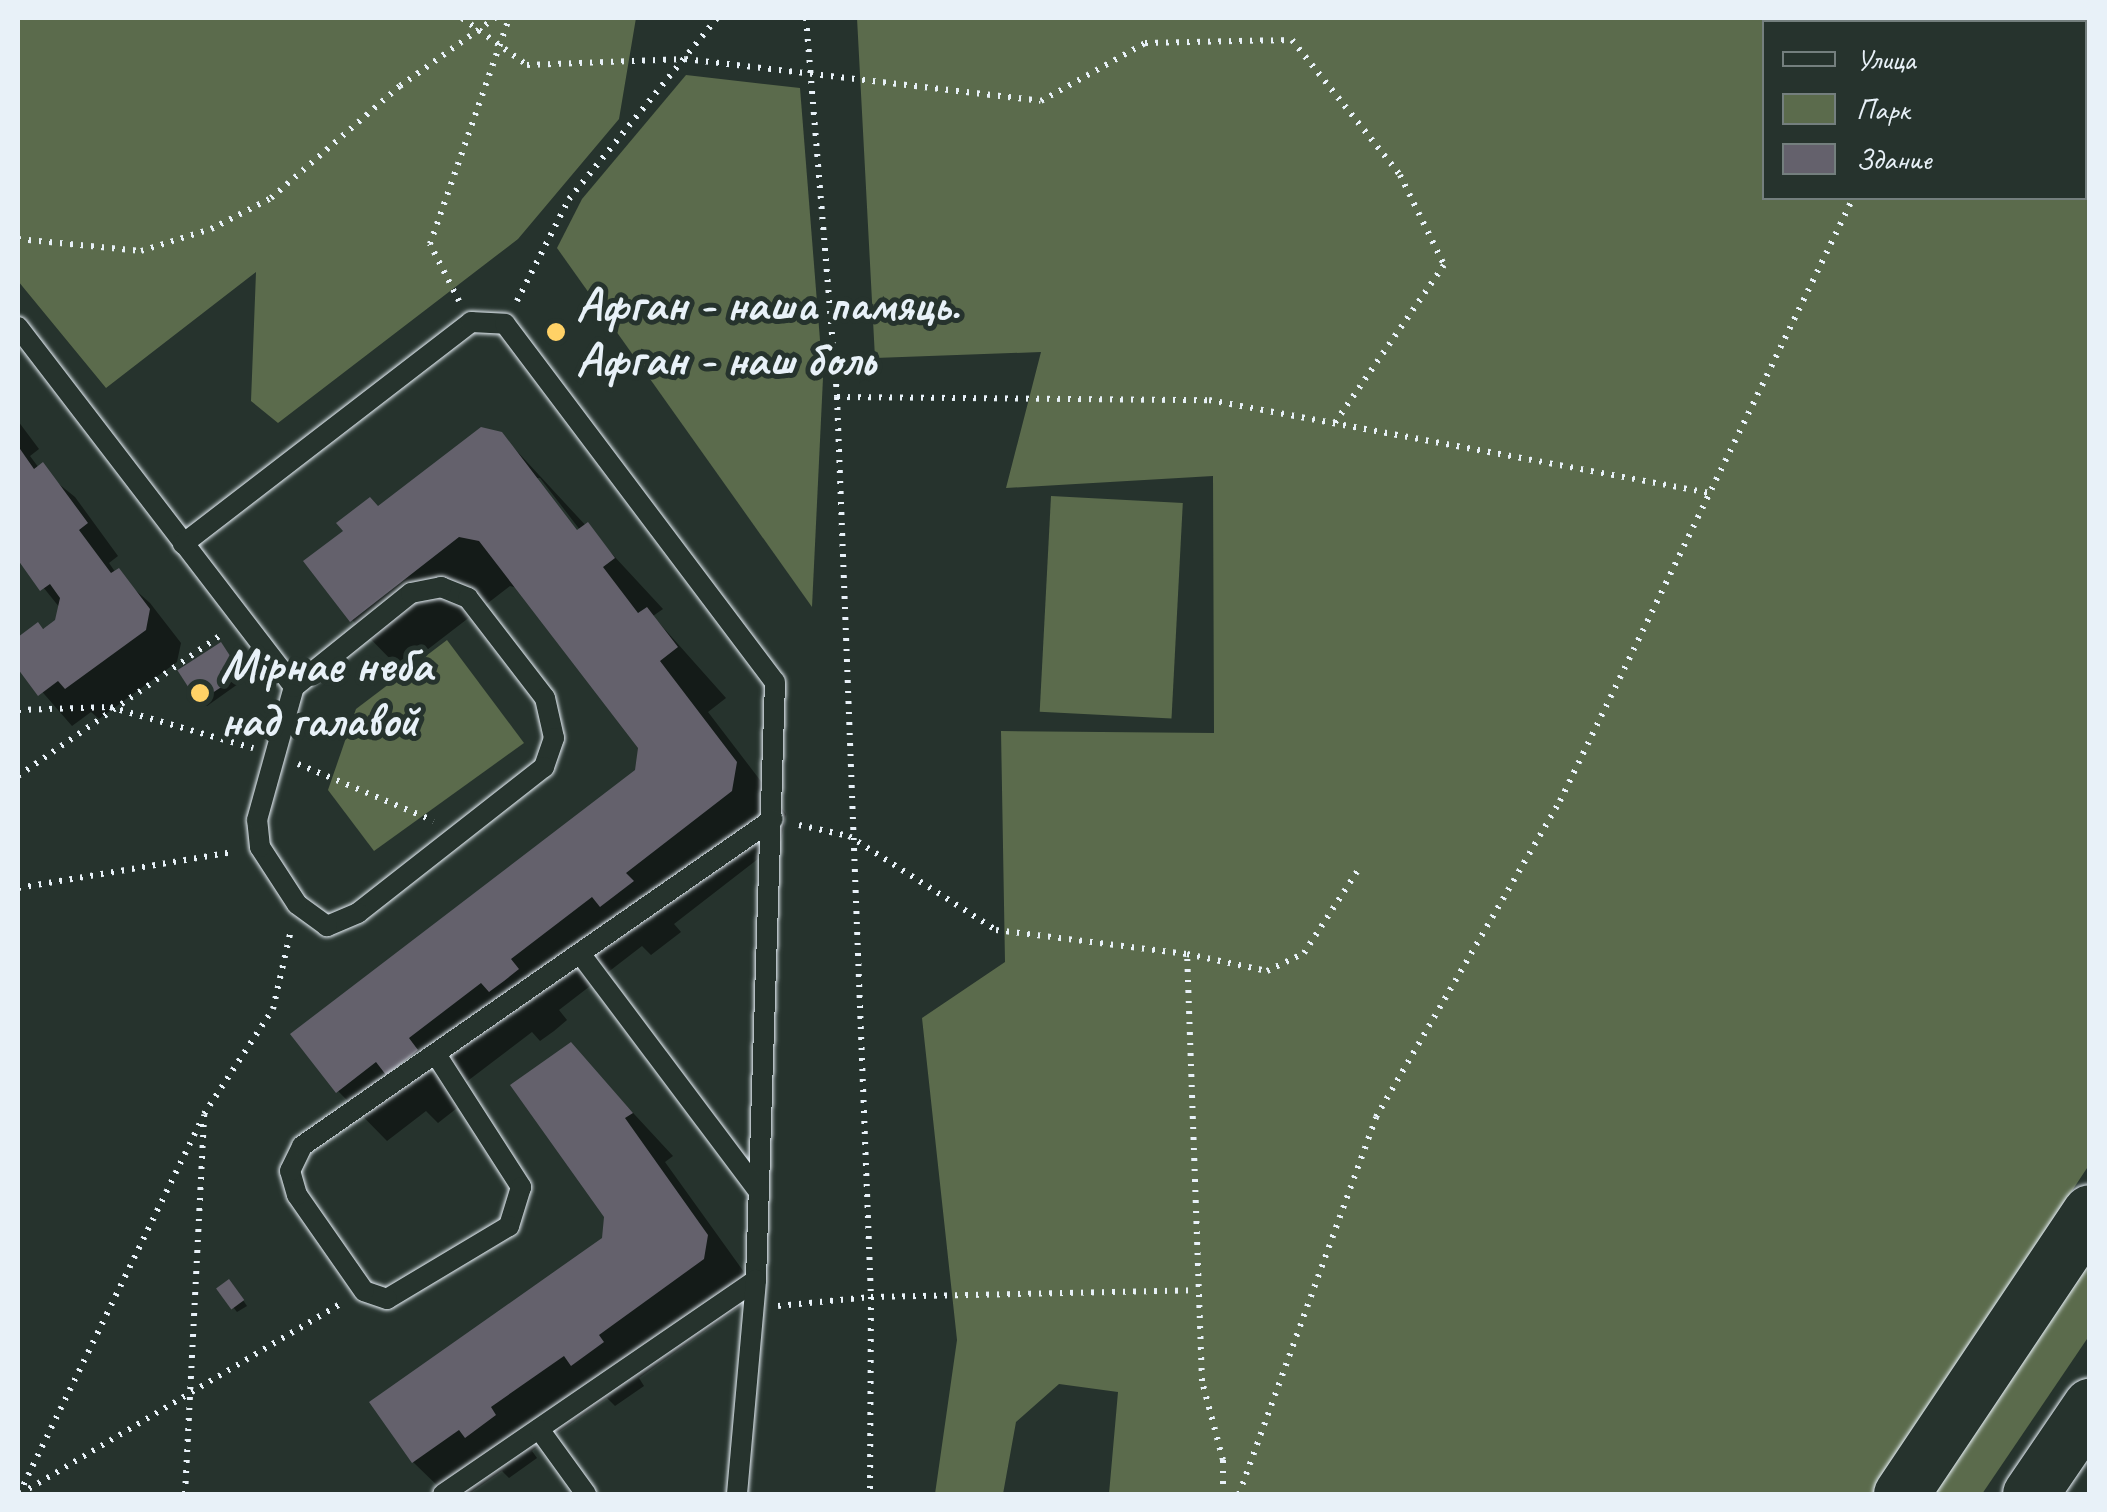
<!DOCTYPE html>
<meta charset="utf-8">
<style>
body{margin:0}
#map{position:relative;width:2107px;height:1512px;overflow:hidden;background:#26332d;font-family:Caveat,sans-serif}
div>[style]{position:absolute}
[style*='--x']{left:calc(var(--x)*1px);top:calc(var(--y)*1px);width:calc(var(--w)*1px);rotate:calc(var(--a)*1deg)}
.green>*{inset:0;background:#5b6b4c;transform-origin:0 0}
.shadow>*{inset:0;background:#0007}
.building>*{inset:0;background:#64616c;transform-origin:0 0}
.path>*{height:6px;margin-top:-3px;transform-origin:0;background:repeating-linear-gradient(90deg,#e8f1f8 0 2.5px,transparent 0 10.5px)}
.roads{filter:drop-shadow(0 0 2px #e8f1f8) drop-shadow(0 0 2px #e8f1f8)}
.lane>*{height:20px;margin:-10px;padding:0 10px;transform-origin:10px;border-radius:10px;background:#26332d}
.secondary>*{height:55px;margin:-27.5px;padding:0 27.5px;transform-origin:27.5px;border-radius:27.5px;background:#26332d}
.highway>*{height:55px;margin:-27.5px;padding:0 27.5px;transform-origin:27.5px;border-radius:27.5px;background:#26332d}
.dots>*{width:28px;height:28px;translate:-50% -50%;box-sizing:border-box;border:5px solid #26332d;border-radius:50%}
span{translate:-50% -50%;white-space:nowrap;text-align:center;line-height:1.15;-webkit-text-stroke:10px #26332d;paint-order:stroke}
.poi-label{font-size:48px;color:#e8f1f8;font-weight:700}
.left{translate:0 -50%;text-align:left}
.frame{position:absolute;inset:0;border:20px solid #e8f1f8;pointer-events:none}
.legend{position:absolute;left:1762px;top:20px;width:325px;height:180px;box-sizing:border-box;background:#26332d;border:2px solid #747f7e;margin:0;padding:12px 18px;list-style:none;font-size:30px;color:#e8f1f8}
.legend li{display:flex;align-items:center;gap:20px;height:50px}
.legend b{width:50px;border:2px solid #747f7e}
</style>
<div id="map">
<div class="green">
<div style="clip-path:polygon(18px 18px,636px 18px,619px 119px,518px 239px,278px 423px,251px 401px,256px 272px,106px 388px,18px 281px)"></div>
<div style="clip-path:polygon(evenodd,857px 18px,2089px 18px,2089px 1165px,1872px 1494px,1109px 1494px,1118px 1392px,1059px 1384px,1016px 1422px,1003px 1494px,935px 1494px,957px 1340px,922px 1018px,1005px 962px,1001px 731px,1214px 733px,1213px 476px,1006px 488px,1041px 352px,875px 358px,857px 18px,1764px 22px,2084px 22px,2084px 198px,1764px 198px,1764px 22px)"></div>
<div style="clip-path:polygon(686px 75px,800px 88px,823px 378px,812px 607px,557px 248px,582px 199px)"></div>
<div style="left:1051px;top:496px;width:132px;height:216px;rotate:3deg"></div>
<div style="clip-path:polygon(447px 640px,524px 743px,374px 851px,328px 790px,356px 709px)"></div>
<div style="clip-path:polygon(2089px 1255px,2089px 1336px,1982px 1494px,1930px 1494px)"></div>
</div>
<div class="shadow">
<div style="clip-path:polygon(18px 421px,39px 449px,30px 456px,39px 468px,75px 497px,118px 556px,109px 563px,116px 573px,150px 603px,181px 643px,177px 662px,99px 719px,91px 712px,72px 726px,18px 664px,18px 640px,58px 622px,60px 608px,18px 556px)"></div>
<div style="clip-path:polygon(evenodd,501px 434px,663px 609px,653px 616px,726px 698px,708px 712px,786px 814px,781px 841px,674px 924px,681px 932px,651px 955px,642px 946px,559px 1010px,567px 1020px,554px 1031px,540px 1041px,532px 1032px,457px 1089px,466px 1101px,438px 1123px,426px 1111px,387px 1141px,338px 1091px,638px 771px,640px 747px,518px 588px,510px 586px,401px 670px,352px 620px,379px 509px,501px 434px,534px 478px,540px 478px,587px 539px,583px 542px,534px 478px)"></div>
<div style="clip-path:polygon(225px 650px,245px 679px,207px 706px,202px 701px)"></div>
<div style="clip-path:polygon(571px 1046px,673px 1156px,665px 1162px,749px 1279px,746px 1302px,639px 1378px,644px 1386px,615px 1406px,607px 1398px,532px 1451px,537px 1458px,509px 1478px,502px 1471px,469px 1494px,446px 1494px,413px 1462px,604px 1239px,606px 1216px)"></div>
<div style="clip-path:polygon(234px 1287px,247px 1306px,237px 1312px,233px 1307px)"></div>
</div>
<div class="building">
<div style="clip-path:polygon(481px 427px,502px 432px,577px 530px,588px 522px,615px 558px,603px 567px,638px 613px,647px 607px,678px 647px,660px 661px,737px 762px,732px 791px,626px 873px,634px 881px,600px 907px,592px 897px,511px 959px,519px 969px,504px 981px,489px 992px,481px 983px,409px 1038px,418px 1050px,402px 1063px,386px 1075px,376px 1062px,336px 1093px,290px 1034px,635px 770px,638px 748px,479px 541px,459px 537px,350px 622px,303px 561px,343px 531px,336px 523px,370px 497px,378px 506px)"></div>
<div style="clip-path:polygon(18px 446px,34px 469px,43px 462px,88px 523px,79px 530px,111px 573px,119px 568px,150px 609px,146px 630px,65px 689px,58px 681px,38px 696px,18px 669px,18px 637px,38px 622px,43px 629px,55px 620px,60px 598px,50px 584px,40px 591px,18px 560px)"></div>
<div style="left:221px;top:642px;width:38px;height:52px;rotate:57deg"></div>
<div style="clip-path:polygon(571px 1042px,633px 1113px,625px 1118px,708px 1235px,704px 1259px,599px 1335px,604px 1342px,571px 1366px,564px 1356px,491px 1407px,496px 1415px,465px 1438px,459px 1430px,412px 1463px,369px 1402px,602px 1238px,604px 1217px,510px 1085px)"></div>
<div style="left:229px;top:1279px;width:26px;height:16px;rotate:54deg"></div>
</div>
<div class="path">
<div style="--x:462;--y:18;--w:80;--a:35.9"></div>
<div style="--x:527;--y:65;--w:158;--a:-2.2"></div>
<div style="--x:685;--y:59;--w:358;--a:6.7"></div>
<div style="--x:1041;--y:101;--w:119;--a:-29.1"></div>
<div style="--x:1145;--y:43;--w:147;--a:-1.2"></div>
<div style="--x:1292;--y:40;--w:173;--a:51.3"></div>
<div style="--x:1400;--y:175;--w:100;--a:63.9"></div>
<div style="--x:1444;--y:265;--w:193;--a:124.7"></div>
<div style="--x:806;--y:18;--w:380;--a:85.3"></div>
<div style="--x:837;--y:397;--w:901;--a:87.84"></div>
<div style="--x:871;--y:1297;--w:197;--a:90.3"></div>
<div style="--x:1937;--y:22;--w:5;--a:-53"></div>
<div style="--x:18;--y:239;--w:124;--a:5.6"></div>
<div style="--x:141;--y:251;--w:73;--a:-17.4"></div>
<div style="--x:211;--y:229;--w:68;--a:-27.3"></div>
<div style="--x:271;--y:198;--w:171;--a:-41"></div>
<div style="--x:400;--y:86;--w:117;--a:-35.6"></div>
<div style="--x:459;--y:301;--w:64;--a:-117"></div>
<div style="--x:430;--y:244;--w:239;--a:-70.7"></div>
<div style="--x:517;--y:301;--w:114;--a:-63"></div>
<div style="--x:569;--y:199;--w:234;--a:-50.7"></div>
<div style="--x:837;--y:397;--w:372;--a:0.5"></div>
<div style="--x:1209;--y:400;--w:510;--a:10.52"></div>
<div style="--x:18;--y:710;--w:92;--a:-1.9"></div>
<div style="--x:110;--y:707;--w:149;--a:16"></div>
<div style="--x:298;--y:764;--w:147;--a:22.7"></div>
<div style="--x:18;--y:776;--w:249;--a:-34.8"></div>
<div style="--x:799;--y:825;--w:51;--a:12.4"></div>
<div style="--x:849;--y:836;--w:174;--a:32.6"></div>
<div style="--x:996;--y:930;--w:192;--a:7.2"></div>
<div style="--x:18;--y:888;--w:218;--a:-9.5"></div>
<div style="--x:778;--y:1306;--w:93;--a:-5.5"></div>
<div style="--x:871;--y:1297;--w:325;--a:-1.2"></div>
<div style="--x:19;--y:1494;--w:418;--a:-64"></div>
<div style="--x:20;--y:1494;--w:372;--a:-30.7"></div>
<div style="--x:185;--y:1494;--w:380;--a:-87.1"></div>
<div style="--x:204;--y:1114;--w:126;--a:-56.7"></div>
<div style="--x:273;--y:1009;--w:81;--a:-77.2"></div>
<div style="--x:1223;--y:1494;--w:34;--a:-90"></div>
<div style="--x:1223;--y:1460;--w:82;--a:-104.9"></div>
<div style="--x:1202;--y:1381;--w:427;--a:-92"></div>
<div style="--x:1187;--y:954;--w:82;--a:12"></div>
<div style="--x:1267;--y:971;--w:41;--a:-25.9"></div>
<div style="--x:1304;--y:953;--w:103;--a:-56.9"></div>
<div style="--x:1239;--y:1494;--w:401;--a:-70"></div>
<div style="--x:1376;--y:1117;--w:366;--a:-59.8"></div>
<div style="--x:1560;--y:801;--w:670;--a:-64.08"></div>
</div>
<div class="roads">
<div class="lane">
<div style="--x:18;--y:327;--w:454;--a:52.5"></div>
<div style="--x:183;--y:544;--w:364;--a:-37.6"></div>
<div style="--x:471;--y:322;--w:34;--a:3"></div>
<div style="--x:505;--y:324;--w:448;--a:53"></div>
<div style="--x:775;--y:682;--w:598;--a:91.82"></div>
<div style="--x:756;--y:1280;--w:379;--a:145.6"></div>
<div style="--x:441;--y:587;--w:29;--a:22"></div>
<div style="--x:468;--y:598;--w:126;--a:52.4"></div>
<div style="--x:545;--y:698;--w:41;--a:77.3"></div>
<div style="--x:554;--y:738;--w:31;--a:109"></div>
<div style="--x:544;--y:767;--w:236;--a:141.9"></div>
<div style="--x:358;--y:913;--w:34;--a:157"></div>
<div style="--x:327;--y:926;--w:37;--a:-144"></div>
<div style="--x:297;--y:904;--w:68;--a:-123"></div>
<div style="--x:260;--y:847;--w:27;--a:-96"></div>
<div style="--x:257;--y:820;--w:138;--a:-74.5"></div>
<div style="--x:294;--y:687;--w:150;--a:-38.8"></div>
<div style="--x:411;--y:593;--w:31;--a:-11"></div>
<div style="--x:582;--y:956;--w:293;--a:53.1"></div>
<div style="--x:437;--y:1056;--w:156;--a:57.3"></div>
<div style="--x:521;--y:1187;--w:41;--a:107.1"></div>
<div style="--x:509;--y:1226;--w:142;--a:149.1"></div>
<div style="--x:387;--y:1299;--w:24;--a:-161"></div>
<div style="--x:364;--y:1291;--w:117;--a:-124.9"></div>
<div style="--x:297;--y:1195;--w:25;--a:-106"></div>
<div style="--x:290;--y:1171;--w:28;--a:-64"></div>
<div style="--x:302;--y:1146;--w:573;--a:-34.77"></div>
<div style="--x:539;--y:1429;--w:80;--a:54.1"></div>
<div style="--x:737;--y:1494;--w:215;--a:-84.9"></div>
</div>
<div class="secondary">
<div style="--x:1901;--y:1494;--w:339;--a:-56.2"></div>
</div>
<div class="highway">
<div style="--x:2030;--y:1494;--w:107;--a:-55.7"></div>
</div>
</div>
<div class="dots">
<div style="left:556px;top:332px;background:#ffd166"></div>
<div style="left:200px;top:693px;background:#ffd166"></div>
</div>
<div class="poi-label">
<span class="left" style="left:576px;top:332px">Афган - наша памяць.<br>Афган - наш боль</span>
<span class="left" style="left:220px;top:693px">Мірнае неба<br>над галавой</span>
</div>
<div class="frame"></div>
<ul class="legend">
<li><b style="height:12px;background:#26332d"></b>Улица</li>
<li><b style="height:28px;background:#5b6b4c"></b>Парк</li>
<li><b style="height:28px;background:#64616c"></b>Здание</li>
</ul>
</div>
